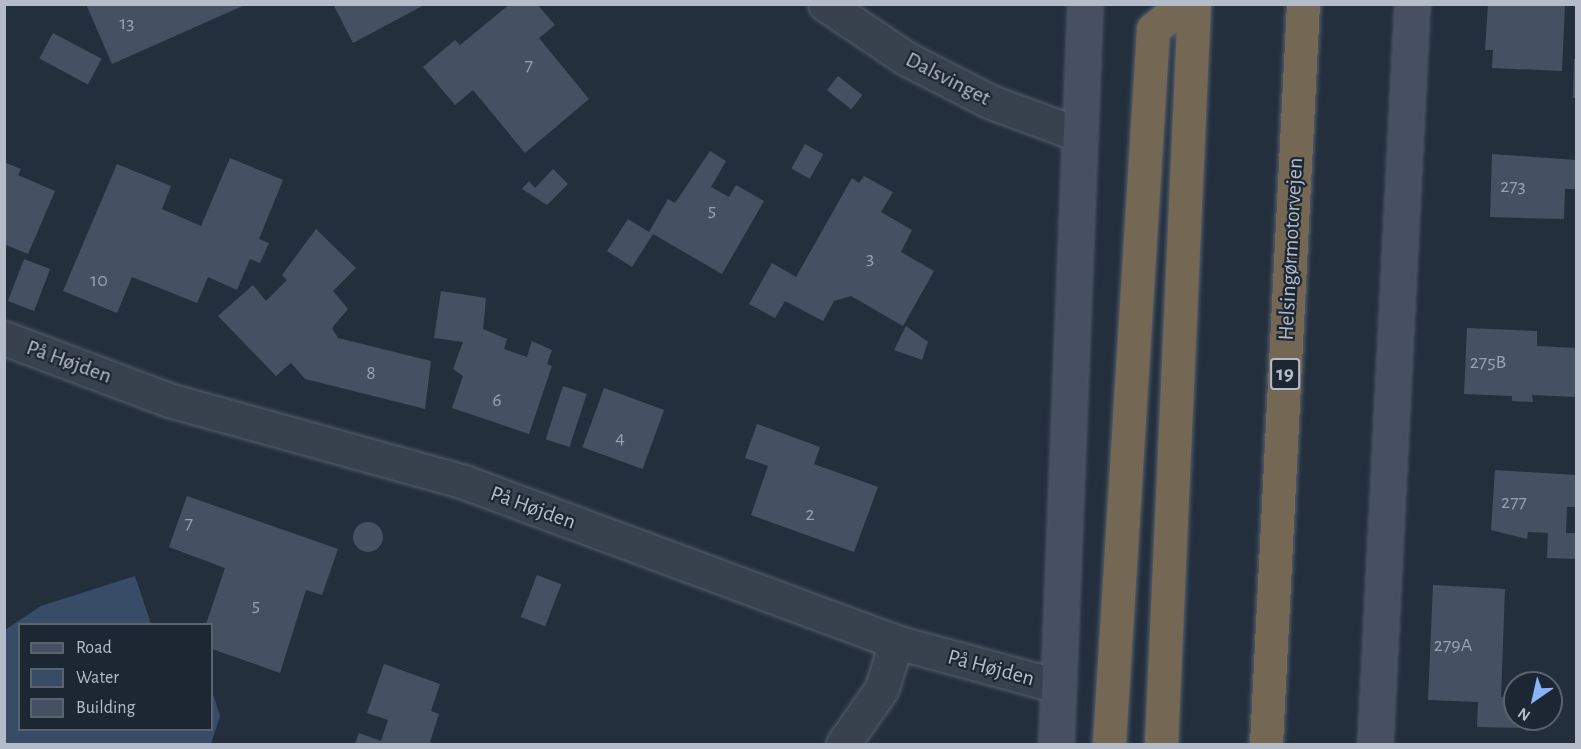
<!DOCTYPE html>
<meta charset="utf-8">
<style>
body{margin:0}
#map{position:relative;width:1581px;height:749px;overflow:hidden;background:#242f3e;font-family:"Alegreya Sans",sans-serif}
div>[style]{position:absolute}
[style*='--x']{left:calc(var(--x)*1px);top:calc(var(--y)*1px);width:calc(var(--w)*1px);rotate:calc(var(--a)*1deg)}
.water>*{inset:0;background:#394c67}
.building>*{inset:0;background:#455162;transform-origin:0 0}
.round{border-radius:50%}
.roads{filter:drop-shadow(0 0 2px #565f6c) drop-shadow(0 0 2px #565f6c)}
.street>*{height:33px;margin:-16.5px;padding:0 16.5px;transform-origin:16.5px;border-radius:16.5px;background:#38414e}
.secondary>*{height:33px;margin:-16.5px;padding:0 16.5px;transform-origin:16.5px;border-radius:16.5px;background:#465061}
.highway>*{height:33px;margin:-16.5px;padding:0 16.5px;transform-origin:16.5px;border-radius:16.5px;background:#746855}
span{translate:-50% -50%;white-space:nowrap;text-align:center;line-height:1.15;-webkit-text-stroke:4.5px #1d2633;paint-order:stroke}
.number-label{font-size:20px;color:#98a1af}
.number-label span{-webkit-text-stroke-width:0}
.shield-label span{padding:2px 4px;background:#1d2633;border:2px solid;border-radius:4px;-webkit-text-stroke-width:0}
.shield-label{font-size:21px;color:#b4bcc9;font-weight:700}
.street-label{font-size:22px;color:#b4bcc9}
.frame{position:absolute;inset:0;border:6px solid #b4bcc9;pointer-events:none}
.legend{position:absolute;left:18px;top:623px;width:195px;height:108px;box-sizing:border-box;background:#1d2633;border:2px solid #59626f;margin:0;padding:8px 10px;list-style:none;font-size:18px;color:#b4bcc9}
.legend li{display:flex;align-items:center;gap:12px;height:30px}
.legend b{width:30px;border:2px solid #59626f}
.north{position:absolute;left:1503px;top:671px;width:60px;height:60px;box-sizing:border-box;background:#1d2633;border:2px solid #59626f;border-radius:50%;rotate:214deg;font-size:16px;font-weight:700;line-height:24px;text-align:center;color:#b4bcc9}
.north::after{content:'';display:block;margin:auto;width:21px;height:27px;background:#8ab4f8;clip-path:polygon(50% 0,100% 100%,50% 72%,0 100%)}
</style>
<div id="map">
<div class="water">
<div style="clip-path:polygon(135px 576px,151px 624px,20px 624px,20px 730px,212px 730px,212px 691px,220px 716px,211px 744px,5px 744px,5px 630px,41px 606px)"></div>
</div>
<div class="building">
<div style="clip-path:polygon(86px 4px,247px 4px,112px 64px)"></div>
<div style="clip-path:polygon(333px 4px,426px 4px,353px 43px)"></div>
<div style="clip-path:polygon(510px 4px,537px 4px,555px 25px,539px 38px,589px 99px,525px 153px,473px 90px,455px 105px,423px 67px,455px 40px,460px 45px)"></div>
<div style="clip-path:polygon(1488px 4px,1565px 4px,1562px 71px,1492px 68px,1493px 50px,1485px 50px)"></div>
<div style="left:53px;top:33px;width:55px;height:29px;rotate:28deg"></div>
<div style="clip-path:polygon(1574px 59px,1576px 59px,1576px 98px,1573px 98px)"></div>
<div style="left:838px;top:76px;width:31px;height:18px;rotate:38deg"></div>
<div style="left:805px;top:144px;width:21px;height:28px;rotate:29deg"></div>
<div style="clip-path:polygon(710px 151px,726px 161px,711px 187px,729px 197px,736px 185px,764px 201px,722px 274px,653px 234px,632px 267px,607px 251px,628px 219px,649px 232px,668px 199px,675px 203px)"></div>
<div style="clip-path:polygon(1492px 154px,1576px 160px,1576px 189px,1565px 189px,1564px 219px,1490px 217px)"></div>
<div style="clip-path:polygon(230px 158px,283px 180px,259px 239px,269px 243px,260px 263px,250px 259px,237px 290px,208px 277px,197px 303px,132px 277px,117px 313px,63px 291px,117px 164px,171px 186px,162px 209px,201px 226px)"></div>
<div style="clip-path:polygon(4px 162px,21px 169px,18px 175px,55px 191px,28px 254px,4px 244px)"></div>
<div style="clip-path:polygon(553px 169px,568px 184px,547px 205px,522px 189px,529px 181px,535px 188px)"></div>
<div style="clip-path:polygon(864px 176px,893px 192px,881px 212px,912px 230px,901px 252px,934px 271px,903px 326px,851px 296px,834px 301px,823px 321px,785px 301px,775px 318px,749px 304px,772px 263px,796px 277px,852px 178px,859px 183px)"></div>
<div style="clip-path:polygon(316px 229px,356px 268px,333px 291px,348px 309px,332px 328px,338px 338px,431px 361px,425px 409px,305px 379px,291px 363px,276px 376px,218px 316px,253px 285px,266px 301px,287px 280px,282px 275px)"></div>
<div style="left:24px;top:259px;width:28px;height:45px;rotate:21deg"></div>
<div style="clip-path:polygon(441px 291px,486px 298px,483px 329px,507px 339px,504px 349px,527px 357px,532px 341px,552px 350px,547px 364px,552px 366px,529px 434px,452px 408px,463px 376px,453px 369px,463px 342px,434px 338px)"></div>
<div style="clip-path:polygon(906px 326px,928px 342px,922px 360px,894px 350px)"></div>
<div style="clip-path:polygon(1467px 328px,1537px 331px,1537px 346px,1576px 348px,1576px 397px,1532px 395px,1533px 402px,1512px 401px,1512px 396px,1464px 394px)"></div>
<div style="left:563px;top:386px;width:25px;height:56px;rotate:18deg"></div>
<div style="left:604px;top:388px;width:64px;height:63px;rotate:20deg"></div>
<div style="clip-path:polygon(757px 424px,820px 447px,814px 464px,878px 487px,854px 552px,751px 515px,768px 466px,745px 458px)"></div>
<div style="clip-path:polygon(1495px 470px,1576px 475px,1576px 507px,1567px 507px,1566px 533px,1576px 533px,1576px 559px,1547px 558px,1548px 533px,1528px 532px,1527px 539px,1491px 530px)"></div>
<div style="clip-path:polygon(187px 496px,338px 549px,322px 595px,306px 590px,280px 673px,212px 649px,212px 624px,206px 624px,225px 568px,169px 547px)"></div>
<div class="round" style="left:353px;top:522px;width:30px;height:30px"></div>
<div style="left:537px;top:575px;width:26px;height:45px;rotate:21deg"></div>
<div style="clip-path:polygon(1433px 585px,1505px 589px,1501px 697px,1515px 698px,1515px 719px,1524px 719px,1523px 728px,1477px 727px,1478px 702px,1428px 700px)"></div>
<div style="clip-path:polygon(384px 664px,440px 684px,431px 711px,439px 714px,430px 742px,436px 744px,355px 744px,359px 733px,381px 741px,388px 720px,367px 713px)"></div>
</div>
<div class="roads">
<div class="street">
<div style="--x:825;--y:4;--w:99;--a:33.9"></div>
<div style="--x:907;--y:59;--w:94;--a:27.1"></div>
<div style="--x:991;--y:102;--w:95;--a:20.3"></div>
<div style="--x:4;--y:338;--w:176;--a:20.6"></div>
<div style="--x:169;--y:400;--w:306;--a:15.5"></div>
<div style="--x:464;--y:482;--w:461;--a:20.3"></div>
<div style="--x:896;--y:642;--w:168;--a:15.2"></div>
<div style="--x:843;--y:744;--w:68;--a:-55.1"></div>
<div style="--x:882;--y:688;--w:48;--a:-73.1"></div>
</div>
<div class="secondary">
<div style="--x:1056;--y:744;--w:741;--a:-87.76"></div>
<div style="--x:1375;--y:744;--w:741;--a:-87.14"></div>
</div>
<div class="highway">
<div style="--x:1109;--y:744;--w:716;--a:-86.48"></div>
<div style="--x:1153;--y:29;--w:40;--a:-39"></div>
<div style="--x:1161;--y:744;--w:741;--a:-87.45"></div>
<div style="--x:1266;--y:744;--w:741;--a:-87.14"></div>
</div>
</div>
<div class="number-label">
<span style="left:127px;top:23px">13</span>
<span style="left:529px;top:65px">7</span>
<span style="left:1513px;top:186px">273</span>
<span style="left:712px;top:210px">5</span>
<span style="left:870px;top:258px">3</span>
<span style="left:99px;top:280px">10</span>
<span style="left:1488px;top:362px">275B</span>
<span style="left:371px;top:373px">8</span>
<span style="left:497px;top:400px">6</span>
<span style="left:620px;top:438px">4</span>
<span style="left:1514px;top:502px">277</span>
<span style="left:810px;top:514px">2</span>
<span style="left:189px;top:523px">7</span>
<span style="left:256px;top:605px">5</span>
<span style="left:1453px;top:645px">279A</span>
</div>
<div class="shield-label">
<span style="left:1285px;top:374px">19</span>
</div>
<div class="street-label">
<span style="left:948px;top:79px;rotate:27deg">Dalsvinget</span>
<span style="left:1291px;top:249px;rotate:-87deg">Helsingørmotorvejen</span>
<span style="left:69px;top:362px;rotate:20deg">På Højden</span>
<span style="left:533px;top:508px;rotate:20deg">På Højden</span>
<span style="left:991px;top:668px;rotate:15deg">På Højden</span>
</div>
<div class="frame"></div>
<ul class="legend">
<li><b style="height:8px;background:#465061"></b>Road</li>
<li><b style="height:16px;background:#394c67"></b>Water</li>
<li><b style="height:16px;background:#455162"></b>Building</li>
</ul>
<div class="north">N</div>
</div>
